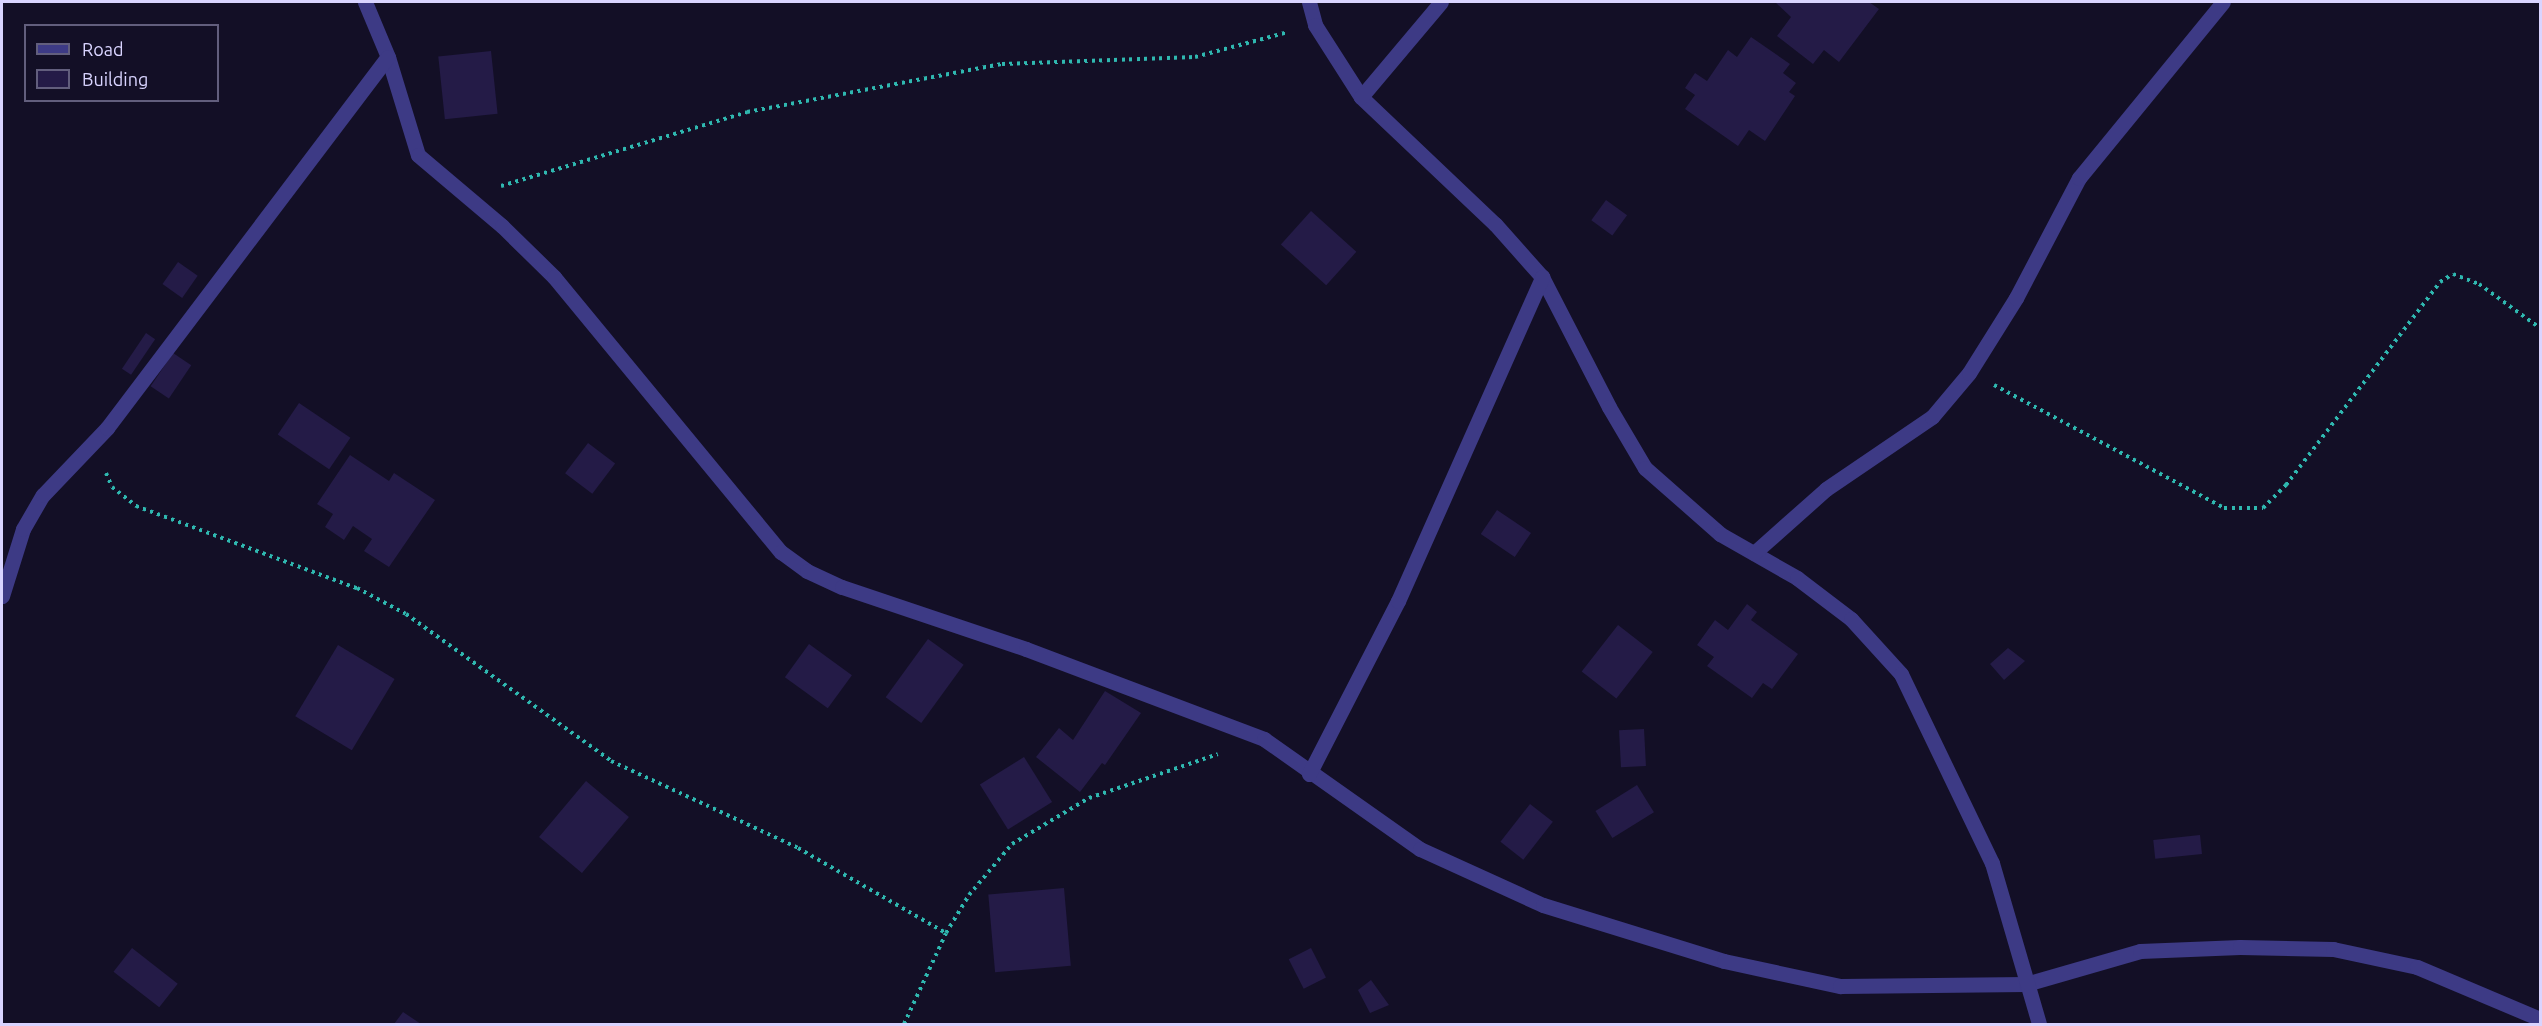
<!DOCTYPE html>
<style>
body{margin:0}
#map{position:relative;width:2542px;height:1026px;overflow:hidden;background:#130f26;font-family:Ubuntu,sans-serif}
div>[style]{position:absolute}
[style*='--x']{left:calc(var(--x)*1px);top:calc(var(--y)*1px);width:calc(var(--w)*1px);rotate:calc(var(--a)*1deg)}
.building>*{inset:0;background:#241b47;transform-origin:0 0}
.path>*{height:4px;margin-top:-2px;transform-origin:0;background:repeating-linear-gradient(90deg,#2fb8b0 0 3px,transparent 0 7.5px)}
.minor>*{height:15px;margin:-7.5px;padding:0 7.5px;transform-origin:7.5px;border-radius:7.5px;background:#3d3a85}
span{translate:-50% -50%;white-space:nowrap;text-align:center;line-height:1.15;-webkit-text-stroke:4.5px #130f26;paint-order:stroke}
.frame{position:absolute;inset:0;border:3px solid #d9d4ff;pointer-events:none}
.legend{position:absolute;left:24px;top:24px;width:195px;height:78px;box-sizing:border-box;background:#130f26;border:2px solid #625e7d;margin:0;padding:8px 10px;list-style:none;font-size:18px;color:#d9d4ff}
.legend li{display:flex;align-items:center;gap:12px;height:30px}
.legend b{width:30px;border:2px solid #625e7d}
</style>
<div id="map">
<div class="building">
<div style="clip-path:polygon(1775px 2px,1869px 2px,1879px 9px,1839px 62px,1824px 50px,1813px 64px,1777px 36px,1791px 17px)"></div>
<div style="clip-path:polygon(1751px 37px,1790px 64px,1783px 73px,1796px 83px,1789px 92px,1795px 96px,1765px 141px,1749px 130px,1738px 146px,1685px 109px,1695px 95px,1685px 88px,1695px 73px,1707px 81px,1728px 50px,1737px 57px)"></div>
<div style="left:491px;top:51px;width:63px;height:53px;rotate:84deg"></div>
<div style="left:1606px;top:200px;width:26px;height:25px;rotate:36deg"></div>
<div style="left:1311px;top:211px;width:61px;height:45px;rotate:42deg"></div>
<div style="left:178px;top:262px;width:24px;height:27px;rotate:35deg"></div>
<div style="left:146px;top:333px;width:11px;height:43px;rotate:34deg"></div>
<div style="left:173px;top:353px;width:22px;height:40px;rotate:34deg"></div>
<div style="left:299px;top:403px;width:62px;height:38px;rotate:34deg"></div>
<div style="left:588px;top:443px;width:34px;height:38px;rotate:37deg"></div>
<div style="clip-path:polygon(350px 455px,389px 481px,394px 473px,435px 500px,389px 567px,364px 551px,372px 539px,353px 526px,344px 540px,325px 527px,333px 514px,317px 504px)"></div>
<div style="left:1497px;top:510px;width:41px;height:29px;rotate:34deg"></div>
<div style="clip-path:polygon(1747px 604px,1757px 612px,1751px 620px,1798px 654px,1772px 689px,1763px 683px,1752px 698px,1707px 666px,1714px 657px,1697px 645px,1715px 620px,1728px 630px)"></div>
<div style="left:1618px;top:625px;width:44px;height:59px;rotate:38deg"></div>
<div style="left:928px;top:639px;width:44px;height:72px;rotate:36deg"></div>
<div style="left:809px;top:644px;width:53px;height:41px;rotate:36deg"></div>
<div style="left:338px;top:645px;width:66px;height:83px;rotate:31deg"></div>
<div style="clip-path:polygon(2008px 648px,2025px 661px,2004px 680px,1990px 664px)"></div>
<div style="clip-path:polygon(1105px 691px,1141px 713px,1105px 765px,1102px 763px,1080px 792px,1036px 757px,1059px 728px,1073px 740px)"></div>
<div style="left:1644px;top:729px;width:37px;height:25px;rotate:87deg"></div>
<div style="left:1024px;top:757px;width:53px;height:52px;rotate:58deg"></div>
<div style="left:586px;top:781px;width:56px;height:73px;rotate:40deg"></div>
<div style="left:1637px;top:785px;width:32px;height:49px;rotate:58deg"></div>
<div style="left:1530px;top:804px;width:29px;height:48px;rotate:38deg"></div>
<div style="left:2200px;top:835px;width:19px;height:47px;rotate:84deg"></div>
<div style="left:1064px;top:888px;width:78px;height:76px;rotate:85deg"></div>
<div style="left:132px;top:948px;width:58px;height:30px;rotate:38deg"></div>
<div style="left:1311px;top:948px;width:33px;height:25px;rotate:63deg"></div>
<div style="clip-path:polygon(1371px 980px,1389px 1005px,1370px 1013px,1358px 990px)"></div>
<div style="clip-path:polygon(403px 1012px,421px 1024px,394px 1024px)"></div>
</div>
<div class="path">
<div style="--x:501;--y:186;--w:257;--a:-16.7"></div>
<div style="--x:747;--y:112;--w:259;--a:-10.7"></div>
<div style="--x:1002;--y:64;--w:193;--a:-2.1"></div>
<div style="--x:1195;--y:57;--w:96;--a:-15"></div>
<div style="--x:1994;--y:385;--w:261;--a:28.1"></div>
<div style="--x:2224;--y:508;--w:39;--a:0"></div>
<div style="--x:2263;--y:508;--w:33;--a:-45"></div>
<div style="--x:2286;--y:485;--w:255;--a:-52.8"></div>
<div style="--x:2440;--y:282;--w:15;--a:-32"></div>
<div style="--x:2453;--y:274;--w:28;--a:21"></div>
<div style="--x:2479;--y:284;--w:75;--a:35.8"></div>
<div style="--x:106;--y:473;--w:15;--a:67"></div>
<div style="--x:112;--y:487;--w:31;--a:38"></div>
<div style="--x:136;--y:506;--w:236;--a:20.4"></div>
<div style="--x:357;--y:588;--w:55;--a:28"></div>
<div style="--x:406;--y:614;--w:252;--a:35.6"></div>
<div style="--x:611;--y:761;--w:206;--a:24.9"></div>
<div style="--x:798;--y:848;--w:171;--a:29.9"></div>
<div style="--x:904;--y:1024;--w:100;--a:-65.2"></div>
<div style="--x:946;--y:933;--w:44;--a:-58.8"></div>
<div style="--x:969;--y:895;--w:67;--a:-49.9"></div>
<div style="--x:1012;--y:844;--w:90;--a:-30.9"></div>
<div style="--x:1089;--y:798;--w:136;--a:-18.8"></div>
</div>
<div class="minor">
<div style="--x:365;--y:2;--w:60;--a:67.3"></div>
<div style="--x:388;--y:57;--w:102;--a:73"></div>
<div style="--x:418;--y:155;--w:110;--a:40.2"></div>
<div style="--x:502;--y:226;--w:73;--a:44.4"></div>
<div style="--x:554;--y:277;--w:357;--a:50.5"></div>
<div style="--x:781;--y:552;--w:32;--a:36"></div>
<div style="--x:807;--y:571;--w:38;--a:25"></div>
<div style="--x:842;--y:587;--w:194;--a:18.6"></div>
<div style="--x:1026;--y:649;--w:254;--a:20.7"></div>
<div style="--x:1264;--y:739;--w:191;--a:35.2"></div>
<div style="--x:1420;--y:849;--w:135;--a:24.5"></div>
<div style="--x:1543;--y:905;--w:189;--a:17.2"></div>
<div style="--x:1724;--y:961;--w:119;--a:12.2"></div>
<div style="--x:1840;--y:986;--w:186;--a:-0.6"></div>
<div style="--x:2026;--y:984;--w:119;--a:-16.1"></div>
<div style="--x:2140;--y:951;--w:100;--a:-2.3"></div>
<div style="--x:2240;--y:947;--w:93;--a:1.2"></div>
<div style="--x:2333;--y:949;--w:86;--a:12.1"></div>
<div style="--x:2417;--y:967;--w:134;--a:22.9"></div>
<div style="--x:1309;--y:2;--w:24;--a:75"></div>
<div style="--x:1315;--y:25;--w:85;--a:57.4"></div>
<div style="--x:1361;--y:97;--w:185;--a:43.5"></div>
<div style="--x:1495;--y:224;--w:71;--a:48.4"></div>
<div style="--x:1542;--y:277;--w:146;--a:62.7"></div>
<div style="--x:1609;--y:407;--w:71;--a:59.5"></div>
<div style="--x:1645;--y:468;--w:100;--a:41.3"></div>
<div style="--x:1720;--y:534;--w:89;--a:29.7"></div>
<div style="--x:1797;--y:578;--w:68;--a:37.2"></div>
<div style="--x:1851;--y:619;--w:74;--a:47.7"></div>
<div style="--x:1901;--y:674;--w:210;--a:64.3"></div>
<div style="--x:1992;--y:863;--w:168;--a:73.7"></div>
<div style="--x:1361;--y:97;--w:124;--a:-49.9"></div>
<div style="--x:1754;--y:553;--w:96;--a:-41.6"></div>
<div style="--x:1826;--y:489;--w:128;--a:-34.2"></div>
<div style="--x:1932;--y:417;--w:57;--a:-49.9"></div>
<div style="--x:1969;--y:373;--w:89;--a:-57.9"></div>
<div style="--x:2016;--y:298;--w:136;--a:-62.3"></div>
<div style="--x:2079;--y:178;--w:227;--a:-50.7"></div>
<div style="--x:2;--y:596;--w:70;--a:-72.6"></div>
<div style="--x:23;--y:529;--w:39;--a:-60"></div>
<div style="--x:43;--y:495;--w:93;--a:-46.3"></div>
<div style="--x:107;--y:428;--w:465;--a:-52.9"></div>
<div style="--x:1309;--y:774;--w:195;--a:-62.8"></div>
<div style="--x:1398;--y:601;--w:355;--a:-66"></div>
</div>
<div class="frame"></div>
<ul class="legend">
<li><b style="height:8px;background:#3d3a85"></b>Road</li>
<li><b style="height:16px;background:#241b47"></b>Building</li>
</ul>
</div>
